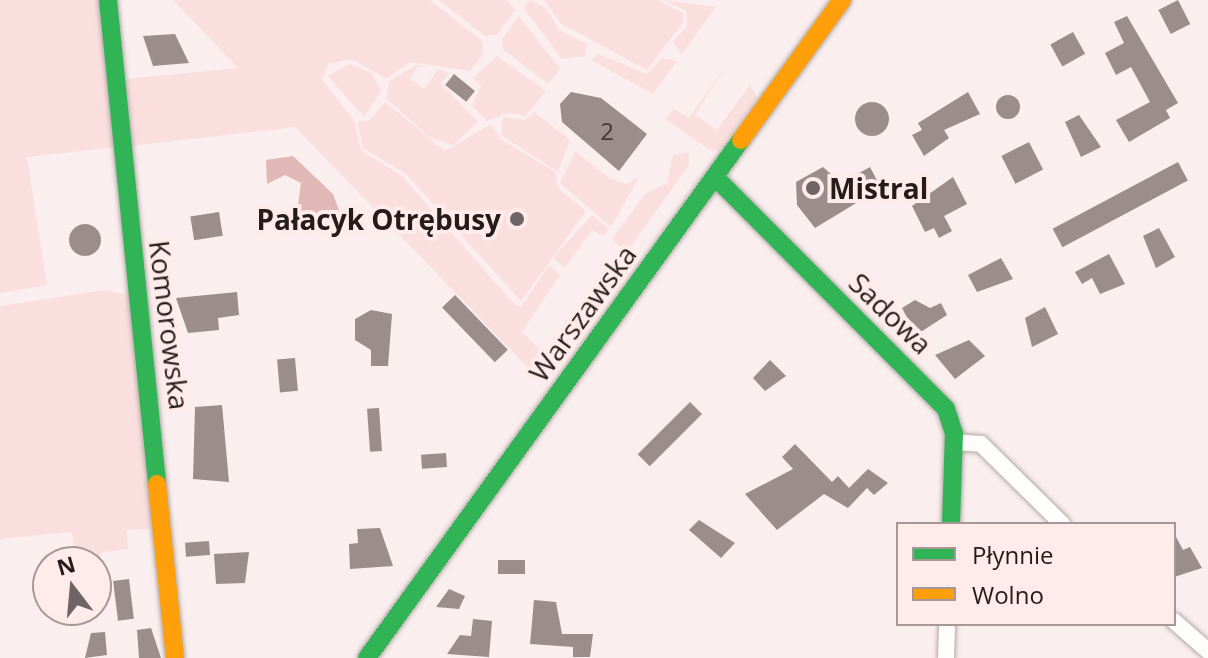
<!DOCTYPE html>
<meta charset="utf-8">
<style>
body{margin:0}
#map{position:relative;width:1208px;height:658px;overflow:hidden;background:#faefee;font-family:"Open Sans",sans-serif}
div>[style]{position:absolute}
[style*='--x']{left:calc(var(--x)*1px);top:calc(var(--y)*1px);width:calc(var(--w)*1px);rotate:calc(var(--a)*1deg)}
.green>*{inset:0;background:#fadfde}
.water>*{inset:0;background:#e0b8b5}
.building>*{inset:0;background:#9a8d8c;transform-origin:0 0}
.round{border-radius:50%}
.roads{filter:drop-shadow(0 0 2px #b2a9a8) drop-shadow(0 0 2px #b2a9a8)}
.street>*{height:16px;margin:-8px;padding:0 8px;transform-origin:8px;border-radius:8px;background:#fefdfc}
.fast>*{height:18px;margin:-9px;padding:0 9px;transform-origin:9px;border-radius:9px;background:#30b455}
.slow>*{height:18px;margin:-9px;padding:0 9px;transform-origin:9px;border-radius:9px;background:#ff9f0a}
.dots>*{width:22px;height:22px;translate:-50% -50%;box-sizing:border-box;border:4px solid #ffebe9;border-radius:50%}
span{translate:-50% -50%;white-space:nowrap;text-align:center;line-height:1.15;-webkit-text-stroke:8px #ffebe9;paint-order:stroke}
.number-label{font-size:24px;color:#423837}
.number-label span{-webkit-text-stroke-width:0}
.poi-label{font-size:28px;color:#241b1b;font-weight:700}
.left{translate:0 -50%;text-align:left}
.right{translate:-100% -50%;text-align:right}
.street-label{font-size:28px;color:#241b1b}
.legend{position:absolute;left:896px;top:522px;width:280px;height:104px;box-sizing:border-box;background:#ffebe9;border:2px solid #a79897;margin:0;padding:10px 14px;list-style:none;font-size:24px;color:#241b1b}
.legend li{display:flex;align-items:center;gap:16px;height:40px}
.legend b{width:40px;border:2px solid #a79897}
.north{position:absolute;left:32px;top:546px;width:80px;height:80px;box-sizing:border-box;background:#ffebe9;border:2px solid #a79897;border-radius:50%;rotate:344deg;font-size:22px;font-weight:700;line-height:32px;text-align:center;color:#241b1b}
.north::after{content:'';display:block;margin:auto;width:28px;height:36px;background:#6f6565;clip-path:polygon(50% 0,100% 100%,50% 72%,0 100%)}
</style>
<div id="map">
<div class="green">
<div style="clip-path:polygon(0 0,103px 0,116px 147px,27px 157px,47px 285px,0 293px)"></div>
<div style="clip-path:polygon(173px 0,430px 0,482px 41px,484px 53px,470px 71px,410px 62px,386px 79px,352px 59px,328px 64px,322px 80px,354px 120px,361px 150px,403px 177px,513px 303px,521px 307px,549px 265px,560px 275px,522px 332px,545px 355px,536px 376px,295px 127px,131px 146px,125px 79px,238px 68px)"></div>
<div style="clip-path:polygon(439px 0,507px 0,515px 10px,497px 35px,485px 36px)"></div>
<div style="clip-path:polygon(530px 0,546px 8px,559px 30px,587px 44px,585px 56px,562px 59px,524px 8px)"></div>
<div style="clip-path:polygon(544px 0,658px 0,683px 13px,684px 21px,647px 70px,560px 23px)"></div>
<div style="clip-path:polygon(663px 0,716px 7px,681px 55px,673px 41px,686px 28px,687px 11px)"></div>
<div style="clip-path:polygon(519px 16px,560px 69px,548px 84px,503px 49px,502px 39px)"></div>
<div style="clip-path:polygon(598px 54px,647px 74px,662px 58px,677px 61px,653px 94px,591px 60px)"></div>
<div style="clip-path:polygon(497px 56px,546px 91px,526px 116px,507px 113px,487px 121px,472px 106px,481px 86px,473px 78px)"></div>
<div style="clip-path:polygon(349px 64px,372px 73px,381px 91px,364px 117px,328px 76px)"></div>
<div style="clip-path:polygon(417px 65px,429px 67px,417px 67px,410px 79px,424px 89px,438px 69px,449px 73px,441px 84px,478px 122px,453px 145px,429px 137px,386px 98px,389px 81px)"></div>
<div style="clip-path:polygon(726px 66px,695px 115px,717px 130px,750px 85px,757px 98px,720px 149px,711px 151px,665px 119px,674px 109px,689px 118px)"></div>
<div style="clip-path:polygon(385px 102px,445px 151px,491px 124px,501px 139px,555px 172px,559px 189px,586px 211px,521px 301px,406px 174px,363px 148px,357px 121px,369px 121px)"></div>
<div style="clip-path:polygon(534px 112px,570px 140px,558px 172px,501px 135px,503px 117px,524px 120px)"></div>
<div style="clip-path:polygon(575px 151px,609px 178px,627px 184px,639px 177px,611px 227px,560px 183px)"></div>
<div style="clip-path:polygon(688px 152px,689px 165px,626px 253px,612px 239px,645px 194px,667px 183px,673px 155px)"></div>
<div style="clip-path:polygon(592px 215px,609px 229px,603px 236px,592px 230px,565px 268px,553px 258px)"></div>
<div style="clip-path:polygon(104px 290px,134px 296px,153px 529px,127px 530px,128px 549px,102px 552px,96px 564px,76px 562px,72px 532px,0 539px,0 306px)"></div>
</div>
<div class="water">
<div style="clip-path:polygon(293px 156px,333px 194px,340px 213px,303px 219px,297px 211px,301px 183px,285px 175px,267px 184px,266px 160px)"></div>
</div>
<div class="building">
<div style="left:1178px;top:0;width:27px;height:22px;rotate:63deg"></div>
<div style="clip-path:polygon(1127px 16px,1178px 103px,1166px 110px,1170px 118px,1129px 142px,1116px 120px,1150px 102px,1131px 67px,1116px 75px,1105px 53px,1124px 43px,1114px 22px)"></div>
<div style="left:1073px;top:32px;width:25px;height:26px;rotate:61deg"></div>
<div style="clip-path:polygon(175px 34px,189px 63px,153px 66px,143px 36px)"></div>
<div style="left:454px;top:74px;width:27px;height:14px;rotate:39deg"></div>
<div style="clip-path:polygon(571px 92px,601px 98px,647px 134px,619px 171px,562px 122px,560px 104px)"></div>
<div style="clip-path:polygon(968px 92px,980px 114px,944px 130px,949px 138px,924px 156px,912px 135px,922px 130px,918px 123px)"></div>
<div class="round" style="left:996px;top:95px;width:24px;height:24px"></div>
<div class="round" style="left:855px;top:102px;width:34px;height:34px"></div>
<div style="clip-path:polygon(1079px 115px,1101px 147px,1081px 157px,1065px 122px)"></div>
<div style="left:1029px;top:142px;width:31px;height:31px;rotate:63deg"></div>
<div style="left:1178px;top:162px;width:21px;height:142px;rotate:62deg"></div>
<div style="clip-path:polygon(823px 167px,841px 183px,870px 167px,881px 188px,815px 228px,797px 205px,796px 182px)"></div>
<div style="clip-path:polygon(953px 177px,967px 204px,944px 216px,952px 231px,939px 238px,934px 228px,925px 232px,912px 206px)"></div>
<div style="left:219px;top:212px;width:24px;height:29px;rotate:81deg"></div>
<div class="round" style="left:69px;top:224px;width:32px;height:32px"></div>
<div style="clip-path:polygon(1159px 228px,1175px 257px,1156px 268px,1143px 236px)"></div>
<div style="clip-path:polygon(1109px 254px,1125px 284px,1100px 294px,1092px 278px,1082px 284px,1075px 272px)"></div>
<div style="clip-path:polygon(1001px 258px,1013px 279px,977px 292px,968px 275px)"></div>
<div style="clip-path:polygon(237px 292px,239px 315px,218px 318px,219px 330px,188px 333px,176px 298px)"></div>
<div style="left:455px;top:295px;width:76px;height:18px;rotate:46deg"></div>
<div style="clip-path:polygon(915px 300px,930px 308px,941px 303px,947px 315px,916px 335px,902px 308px)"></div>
<div style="clip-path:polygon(1045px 307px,1058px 334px,1032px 347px,1025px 318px)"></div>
<div style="clip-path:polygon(371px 310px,392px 314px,388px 366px,371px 366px,371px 350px,355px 340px,355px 319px)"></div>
<div style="clip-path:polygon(969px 340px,985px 356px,955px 379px,935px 355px)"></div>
<div style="left:295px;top:358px;width:33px;height:18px;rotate:85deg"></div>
<div style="clip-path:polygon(770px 360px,786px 376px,765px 391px,753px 378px)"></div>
<div style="left:690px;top:402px;width:17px;height:74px;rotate:45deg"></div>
<div style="clip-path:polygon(222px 405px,229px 482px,193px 479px,195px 407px)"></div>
<div style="left:379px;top:408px;width:43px;height:12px;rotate:86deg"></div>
<div style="clip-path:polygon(795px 444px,832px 482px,838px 476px,849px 488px,868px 469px,888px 483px,874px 495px,867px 488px,848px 508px,824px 494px,777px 530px,745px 494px,793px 469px,782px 457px)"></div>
<div style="left:446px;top:453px;width:14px;height:25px;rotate:86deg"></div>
<div style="clip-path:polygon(699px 520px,735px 543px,721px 558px,689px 530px)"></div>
<div style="clip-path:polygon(380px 528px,393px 566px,350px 569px,349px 544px,358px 543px,357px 529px)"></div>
<div style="clip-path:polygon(1174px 533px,1183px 550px,1190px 547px,1202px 568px,1174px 577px)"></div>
<div style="left:209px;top:541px;width:14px;height:24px;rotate:86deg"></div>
<div style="clip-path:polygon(249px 552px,245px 583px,216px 584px,214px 554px)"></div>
<div style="left:525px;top:560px;width:14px;height:27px;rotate:90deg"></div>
<div style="left:129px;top:579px;width:40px;height:16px;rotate:83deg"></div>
<div style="clip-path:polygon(449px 589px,465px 596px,459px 609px,436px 607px)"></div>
<div style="clip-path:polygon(534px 600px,556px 602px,562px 634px,593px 634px,590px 657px,573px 657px,573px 647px,530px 644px)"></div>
<div style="clip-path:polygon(473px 619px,492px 621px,489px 657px,447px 654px,460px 635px,471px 636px)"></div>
<div style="clip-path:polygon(151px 628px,161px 658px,139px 658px,137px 630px)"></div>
<div style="clip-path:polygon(105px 632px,107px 655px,85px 658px,91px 633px)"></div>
</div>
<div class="roads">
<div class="street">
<div style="--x:954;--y:442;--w:27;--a:4"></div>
<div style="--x:981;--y:444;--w:114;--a:44.6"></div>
<div style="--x:1174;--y:621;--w:45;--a:41.4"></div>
<div style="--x:946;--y:658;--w:34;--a:-88"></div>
</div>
<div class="fast">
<div style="--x:108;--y:0;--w:486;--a:84.2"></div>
<div style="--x:715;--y:177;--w:327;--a:45.1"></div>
<div style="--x:946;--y:409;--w:25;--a:72"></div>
<div style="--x:954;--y:433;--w:91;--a:91.9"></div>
<div style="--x:367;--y:658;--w:639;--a:-54.17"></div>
</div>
<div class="slow">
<div style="--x:741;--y:140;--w:173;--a:-54.2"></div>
<div style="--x:157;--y:484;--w:175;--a:84.1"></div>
</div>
</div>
<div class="dots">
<div style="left:813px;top:188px;background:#6f6565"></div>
<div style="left:517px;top:219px;background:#6f6565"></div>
</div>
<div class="number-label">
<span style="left:607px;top:131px">2</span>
</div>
<div class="poi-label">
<span class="left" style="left:829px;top:188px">Mistral</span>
<span class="right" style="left:501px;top:219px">Pałacyk Otrębusy</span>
</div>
<div class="street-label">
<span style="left:582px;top:313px;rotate:-54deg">Warszawska</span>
<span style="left:891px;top:313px;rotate:44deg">Sadowa</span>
<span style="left:170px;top:325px;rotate:83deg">Komorowska</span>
</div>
<ul class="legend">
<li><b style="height:10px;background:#30b455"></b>Płynnie</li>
<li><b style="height:10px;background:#ff9f0a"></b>Wolno</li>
</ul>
<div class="north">N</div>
</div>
